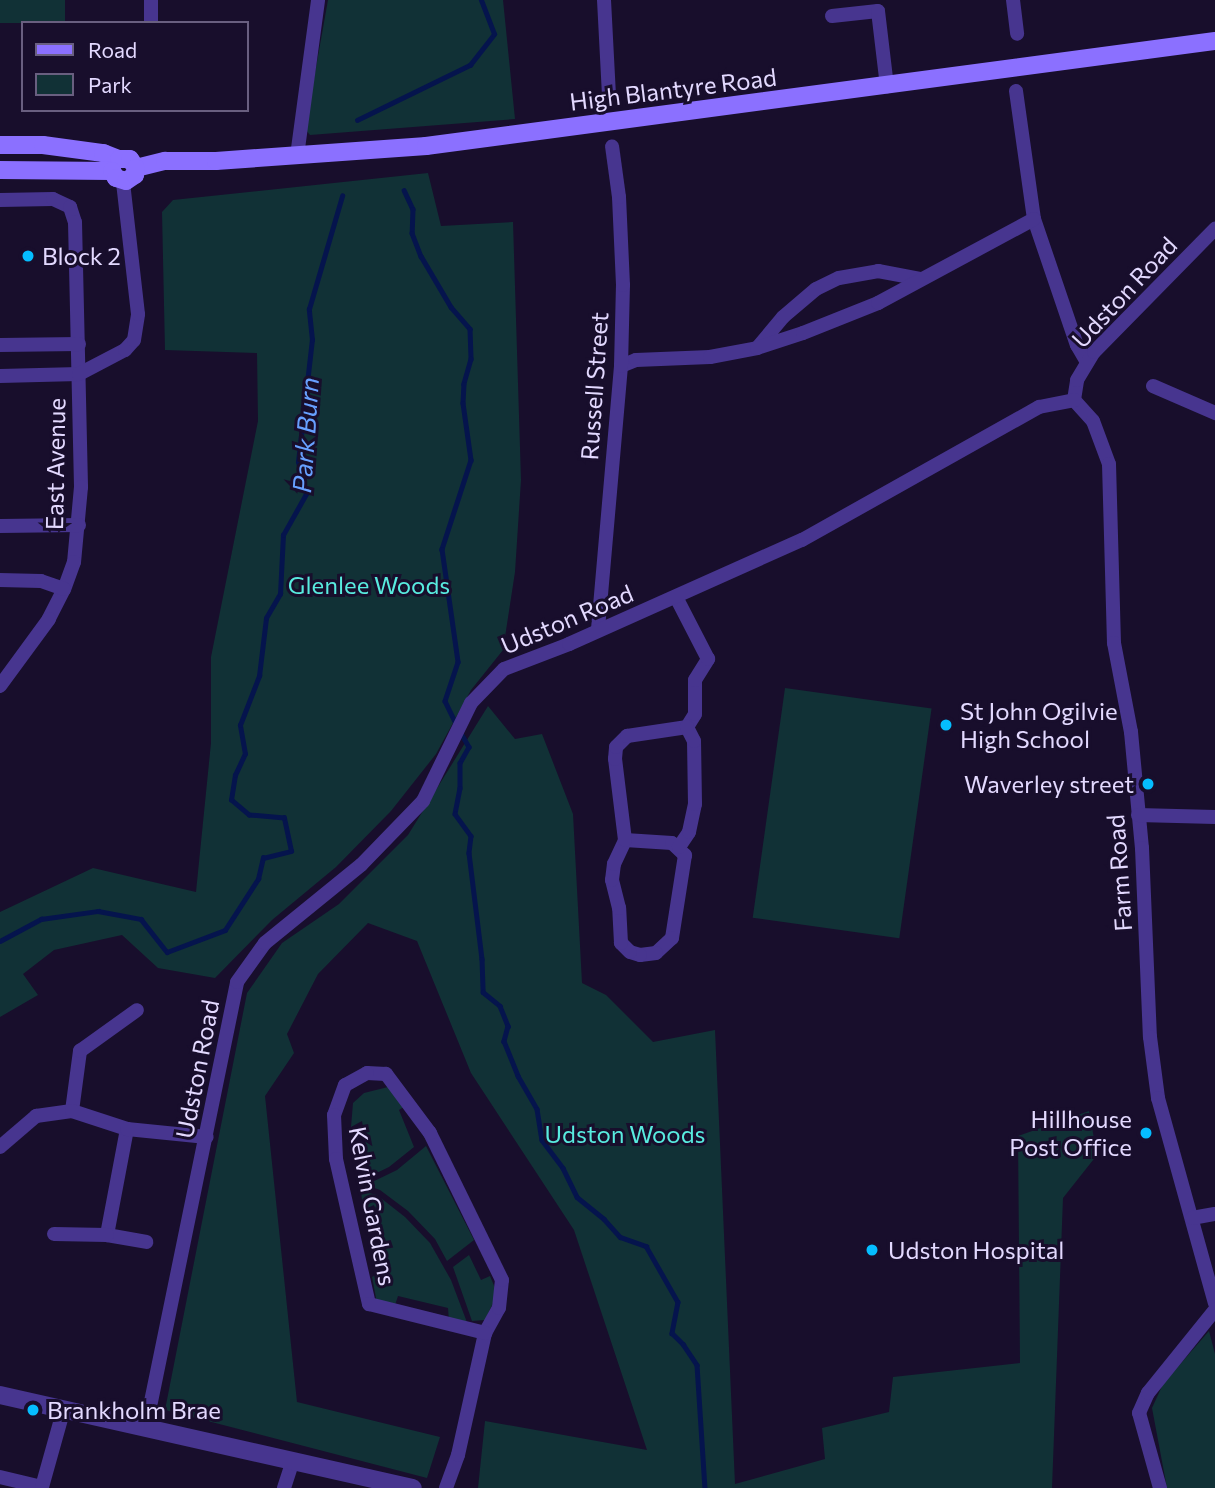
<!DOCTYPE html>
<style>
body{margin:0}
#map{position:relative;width:1215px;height:1488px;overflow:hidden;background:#180e2c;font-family:Commissioner,sans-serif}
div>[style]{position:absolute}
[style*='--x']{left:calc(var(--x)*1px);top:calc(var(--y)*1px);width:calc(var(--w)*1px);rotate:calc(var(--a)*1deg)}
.green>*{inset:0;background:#113136;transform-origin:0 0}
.stream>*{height:4.5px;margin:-2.25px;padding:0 2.25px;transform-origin:2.25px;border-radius:2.25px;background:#05144d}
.minor>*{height:14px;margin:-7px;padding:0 7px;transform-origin:7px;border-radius:7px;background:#47358f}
.tertiary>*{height:18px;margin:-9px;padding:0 9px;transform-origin:9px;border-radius:9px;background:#47358f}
.secondary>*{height:18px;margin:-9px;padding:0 9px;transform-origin:9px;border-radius:9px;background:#8b70ff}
.dots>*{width:19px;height:19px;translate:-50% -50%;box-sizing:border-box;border:4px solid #180e2c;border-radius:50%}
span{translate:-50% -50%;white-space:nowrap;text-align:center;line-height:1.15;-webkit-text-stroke:6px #180e2c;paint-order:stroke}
.street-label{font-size:24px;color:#e3d9ff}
.poi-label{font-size:24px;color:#e3d9ff}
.left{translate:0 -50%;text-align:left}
.right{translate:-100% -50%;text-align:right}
.park-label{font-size:24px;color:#58ebdf}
.water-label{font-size:26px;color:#67a0ff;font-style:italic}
.legend{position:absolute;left:21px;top:21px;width:228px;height:91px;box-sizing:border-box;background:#180e2c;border:2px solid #695f80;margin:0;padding:9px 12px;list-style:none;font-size:21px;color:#e3d9ff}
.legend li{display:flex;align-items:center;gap:14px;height:35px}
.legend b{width:35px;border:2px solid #695f80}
</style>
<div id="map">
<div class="green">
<div style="left:0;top:0;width:65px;height:23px"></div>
<div style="clip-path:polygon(328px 0,503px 0,515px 119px,310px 135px,305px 129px)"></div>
<div style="clip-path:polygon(428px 173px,441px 226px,513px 222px,521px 480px,515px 572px,503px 650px,471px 690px,436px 754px,391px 811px,336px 867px,272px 920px,215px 978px,158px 968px,122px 935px,54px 950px,23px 974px,38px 995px,0 1017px,0 912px,93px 868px,196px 892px,211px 743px,211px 657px,258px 421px,257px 353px,165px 350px,162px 212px,173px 200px)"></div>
<div style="left:785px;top:688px;width:148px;height:232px;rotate:8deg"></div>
<div style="clip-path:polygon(488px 706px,515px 739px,542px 734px,573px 814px,582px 983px,606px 995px,653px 1042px,715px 1030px,735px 1484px,825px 1459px,822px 1428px,889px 1412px,893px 1377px,1020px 1363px,1018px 1136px,1089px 1111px,1097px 1155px,1063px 1198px,1052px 1488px,478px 1488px,485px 1421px,647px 1450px,574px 1230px,471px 1073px,417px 941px,368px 923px,318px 974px,287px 1034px,294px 1053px,265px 1096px,297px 1402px,440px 1437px,427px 1478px,165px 1410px,247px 993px,282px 943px,339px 904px,408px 835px)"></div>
<div style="clip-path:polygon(388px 1087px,405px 1106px,399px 1110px,414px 1147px,389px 1167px,358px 1182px,357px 1177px,370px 1170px,362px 1121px,351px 1127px,353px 1103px,364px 1093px)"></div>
<div style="clip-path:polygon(426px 1146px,474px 1240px,447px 1261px,435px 1239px,408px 1211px,380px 1190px,366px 1185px,397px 1170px)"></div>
<div style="clip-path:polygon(361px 1191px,377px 1195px,405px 1217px,430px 1243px,451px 1280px,468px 1325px,449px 1321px,448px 1308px,398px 1296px,395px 1305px,377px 1303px,372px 1277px,385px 1270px,374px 1205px,363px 1210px)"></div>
<div style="clip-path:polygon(469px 1255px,481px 1280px,490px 1276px,495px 1288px,494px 1301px,485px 1320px,472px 1321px,453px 1267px)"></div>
<div style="clip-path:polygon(1209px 1331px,1215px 1354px,1215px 1488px,1167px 1488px,1152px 1408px,1163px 1384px)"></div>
</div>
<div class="stream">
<div style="--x:357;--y:120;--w:126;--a:-26"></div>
<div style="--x:470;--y:65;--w:39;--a:-52"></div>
<div style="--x:494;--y:34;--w:36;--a:-111"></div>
<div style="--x:404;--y:190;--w:21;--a:65"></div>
<div style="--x:413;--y:209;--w:24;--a:92"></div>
<div style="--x:412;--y:233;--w:25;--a:69"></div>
<div style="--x:421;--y:256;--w:59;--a:59.5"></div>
<div style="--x:451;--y:307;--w:29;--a:49"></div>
<div style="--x:470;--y:329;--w:30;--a:88"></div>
<div style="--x:471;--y:359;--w:26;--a:106"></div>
<div style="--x:464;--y:384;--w:19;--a:93"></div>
<div style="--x:463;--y:403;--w:58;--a:82"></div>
<div style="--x:471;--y:460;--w:94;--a:108"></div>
<div style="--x:442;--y:549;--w:114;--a:81.9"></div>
<div style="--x:458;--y:662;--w:41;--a:108.4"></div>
<div style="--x:445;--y:701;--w:28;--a:64"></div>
<div style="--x:461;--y:733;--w:16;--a:60"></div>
<div style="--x:469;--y:747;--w:18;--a:119"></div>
<div style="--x:460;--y:763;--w:25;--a:90"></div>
<div style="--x:460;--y:788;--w:26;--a:101"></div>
<div style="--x:455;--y:814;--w:27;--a:54"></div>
<div style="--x:471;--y:836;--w:17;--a:97"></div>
<div style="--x:469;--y:853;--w:107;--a:83"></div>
<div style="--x:482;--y:959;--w:33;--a:88"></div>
<div style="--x:483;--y:992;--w:22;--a:39"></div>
<div style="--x:500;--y:1006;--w:22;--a:68"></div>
<div style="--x:508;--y:1026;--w:16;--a:105"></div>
<div style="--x:504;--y:1041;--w:38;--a:68"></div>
<div style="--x:518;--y:1076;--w:38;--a:60"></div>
<div style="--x:537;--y:1109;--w:31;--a:81"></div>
<div style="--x:542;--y:1140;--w:35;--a:53"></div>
<div style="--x:563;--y:1168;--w:32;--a:64"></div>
<div style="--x:577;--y:1197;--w:35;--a:39"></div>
<div style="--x:604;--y:1219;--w:24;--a:48"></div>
<div style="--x:620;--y:1237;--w:28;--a:19"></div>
<div style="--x:646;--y:1246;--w:64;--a:60.3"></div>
<div style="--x:678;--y:1302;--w:32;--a:101"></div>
<div style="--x:672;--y:1333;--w:16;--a:45"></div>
<div style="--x:683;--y:1344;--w:25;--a:56"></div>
<div style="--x:697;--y:1365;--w:123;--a:86.3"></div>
<div style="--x:0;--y:941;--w:47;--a:-28.2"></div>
<div style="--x:41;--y:919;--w:58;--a:-8"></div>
<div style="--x:98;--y:911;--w:44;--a:10.5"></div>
<div style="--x:141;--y:919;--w:42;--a:51.8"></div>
<div style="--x:167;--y:952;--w:62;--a:-20.8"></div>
<div style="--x:225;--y:930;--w:61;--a:-57.1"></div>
<div style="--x:258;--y:879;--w:22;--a:-77"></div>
<div style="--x:263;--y:858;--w:29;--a:-14"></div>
<div style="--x:291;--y:851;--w:34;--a:-102"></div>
<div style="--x:284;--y:818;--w:35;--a:-175"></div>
<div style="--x:249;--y:815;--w:23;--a:-140"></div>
<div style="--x:231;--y:800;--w:25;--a:-81"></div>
<div style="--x:235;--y:775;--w:23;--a:-65"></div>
<div style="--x:245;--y:754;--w:29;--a:-100"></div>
<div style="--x:240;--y:725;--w:53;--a:-68.8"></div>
<div style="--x:259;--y:676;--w:58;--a:-83.1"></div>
<div style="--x:266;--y:618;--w:28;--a:-60"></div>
<div style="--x:280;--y:594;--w:59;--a:-87.1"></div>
<div style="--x:283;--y:535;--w:47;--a:-60.7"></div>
<div style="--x:306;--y:494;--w:33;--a:-104"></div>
<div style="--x:298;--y:462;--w:123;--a:-83.5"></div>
<div style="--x:312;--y:340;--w:31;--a:-96"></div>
<div style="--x:309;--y:309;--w:118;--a:-73.7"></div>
</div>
<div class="minor">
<div style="--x:604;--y:0;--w:94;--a:87"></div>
<div style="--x:1013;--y:0;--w:34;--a:83"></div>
<div style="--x:832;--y:16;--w:46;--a:-6.2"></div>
<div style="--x:878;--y:11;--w:76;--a:83.2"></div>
<div style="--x:151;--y:23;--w:23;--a:-90"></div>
<div style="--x:1016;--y:91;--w:129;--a:82"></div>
<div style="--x:1034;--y:219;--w:133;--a:71.2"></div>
<div style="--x:1077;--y:345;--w:20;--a:60"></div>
<div style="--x:297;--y:156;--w:157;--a:-82.3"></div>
<div style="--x:0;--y:200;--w:53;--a:-1.1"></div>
<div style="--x:53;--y:199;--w:19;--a:25"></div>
<div style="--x:70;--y:207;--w:16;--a:72"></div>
<div style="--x:75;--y:222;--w:265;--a:88.7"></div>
<div style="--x:81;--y:487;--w:75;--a:95.3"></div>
<div style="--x:74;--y:562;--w:29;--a:110"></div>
<div style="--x:64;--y:589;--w:34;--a:117"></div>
<div style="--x:49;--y:619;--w:83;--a:126.2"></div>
<div style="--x:0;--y:345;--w:79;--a:-0.7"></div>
<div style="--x:758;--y:347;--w:39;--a:-50"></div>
<div style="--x:783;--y:317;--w:43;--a:-40.3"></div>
<div style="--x:816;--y:289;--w:25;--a:-26"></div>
<div style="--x:839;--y:278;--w:40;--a:-10"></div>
<div style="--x:878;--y:271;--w:44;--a:10.5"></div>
<div style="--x:621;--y:366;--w:16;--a:-22"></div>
<div style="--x:636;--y:360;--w:74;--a:-2.3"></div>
<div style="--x:710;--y:357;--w:48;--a:-10.8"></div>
<div style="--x:757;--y:348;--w:48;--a:-18.1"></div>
<div style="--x:803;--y:333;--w:81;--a:-21.8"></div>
<div style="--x:878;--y:303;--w:177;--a:-28.3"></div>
<div style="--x:0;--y:376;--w:79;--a:-1.5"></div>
<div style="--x:79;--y:374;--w:52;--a:-27.6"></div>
<div style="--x:125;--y:350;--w:13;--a:-48"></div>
<div style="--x:134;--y:340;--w:26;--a:-81"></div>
<div style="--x:138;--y:314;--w:133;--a:-96.5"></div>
<div style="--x:1153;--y:386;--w:68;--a:23.5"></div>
<div style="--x:1074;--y:400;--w:28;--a:48"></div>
<div style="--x:1093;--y:421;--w:46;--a:69.6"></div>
<div style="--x:1109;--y:464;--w:179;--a:88.4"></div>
<div style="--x:1114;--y:643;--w:91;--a:79.2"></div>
<div style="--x:1131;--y:732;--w:117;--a:84.6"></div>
<div style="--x:1142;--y:848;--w:189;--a:87.6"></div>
<div style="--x:1150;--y:1037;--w:62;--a:82.5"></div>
<div style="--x:1158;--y:1098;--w:213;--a:74.5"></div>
<div style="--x:1074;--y:400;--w:20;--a:-81"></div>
<div style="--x:1077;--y:380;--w:33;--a:-59"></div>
<div style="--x:1094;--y:352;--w:173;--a:-45.5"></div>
<div style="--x:0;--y:526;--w:79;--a:-0.7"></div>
<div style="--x:0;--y:580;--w:41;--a:1.4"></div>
<div style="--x:41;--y:581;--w:24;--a:19"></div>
<div style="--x:598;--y:629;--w:264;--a:-85"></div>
<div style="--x:621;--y:366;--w:81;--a:-88.6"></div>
<div style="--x:623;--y:285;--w:88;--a:-92.6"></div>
<div style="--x:619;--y:197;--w:51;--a:-97.8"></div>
<div style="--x:1138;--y:815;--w:77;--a:1.5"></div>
<div style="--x:625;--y:840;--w:47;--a:3.7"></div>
<div style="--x:672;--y:843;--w:18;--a:43"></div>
<div style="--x:685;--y:855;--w:84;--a:98.9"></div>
<div style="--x:672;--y:938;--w:22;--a:137"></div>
<div style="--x:656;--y:953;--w:16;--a:173"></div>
<div style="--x:640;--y:955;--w:10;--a:-163"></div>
<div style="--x:630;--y:952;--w:13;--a:-135"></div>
<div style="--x:621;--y:943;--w:35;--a:-93"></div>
<div style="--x:619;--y:908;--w:29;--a:-104"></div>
<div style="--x:612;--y:880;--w:16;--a:-83"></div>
<div style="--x:614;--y:864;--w:26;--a:-65"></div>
<div style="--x:625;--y:840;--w:82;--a:-97"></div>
<div style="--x:615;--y:759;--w:12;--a:-85"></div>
<div style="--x:616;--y:747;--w:16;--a:-45"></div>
<div style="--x:627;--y:736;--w:61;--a:-8.5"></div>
<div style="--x:687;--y:727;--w:15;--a:-58"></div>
<div style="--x:695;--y:714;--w:34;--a:-90"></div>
<div style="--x:695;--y:680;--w:25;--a:-58"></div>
<div style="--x:708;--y:659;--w:70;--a:-117.3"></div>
<div style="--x:679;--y:847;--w:18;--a:-56"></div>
<div style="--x:689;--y:832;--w:29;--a:-78"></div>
<div style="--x:695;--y:804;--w:63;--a:-90.9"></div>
<div style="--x:694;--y:741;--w:16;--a:-117"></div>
<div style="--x:72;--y:1111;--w:61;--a:-82.4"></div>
<div style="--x:80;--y:1051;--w:70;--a:-35.7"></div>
<div style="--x:127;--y:1129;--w:108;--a:100.7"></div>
<div style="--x:107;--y:1235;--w:40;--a:10"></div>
<div style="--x:0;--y:1147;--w:48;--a:-40.7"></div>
<div style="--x:36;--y:1116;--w:36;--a:-8"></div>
<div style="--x:72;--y:1111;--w:58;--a:18.1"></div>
<div style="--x:127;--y:1129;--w:80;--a:5.7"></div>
<div style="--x:1192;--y:1218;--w:23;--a:-10"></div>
<div style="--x:54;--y:1234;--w:53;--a:1.1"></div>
<div style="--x:146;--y:1426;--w:453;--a:-78.4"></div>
<div style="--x:237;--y:982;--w:48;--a:-54.3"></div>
<div style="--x:265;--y:943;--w:124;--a:-39.1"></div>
<div style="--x:361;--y:865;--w:89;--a:-45.9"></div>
<div style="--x:423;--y:801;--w:109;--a:-63.9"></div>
<div style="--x:471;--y:703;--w:47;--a:-45.9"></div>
<div style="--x:504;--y:669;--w:70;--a:-21"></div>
<div style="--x:569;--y:644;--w:255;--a:-24.1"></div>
<div style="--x:802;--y:540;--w:272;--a:-29.3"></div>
<div style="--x:1039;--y:407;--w:36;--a:-11"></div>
<div style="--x:0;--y:1477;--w:43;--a:13.4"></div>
<div style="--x:42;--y:1487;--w:82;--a:-74.4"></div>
<div style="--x:284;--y:1488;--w:28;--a:-72"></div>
<div style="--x:446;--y:1488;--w:35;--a:-70"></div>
<div style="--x:458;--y:1455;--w:125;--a:-77.5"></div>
<div style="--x:485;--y:1333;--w:29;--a:-61"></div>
<div style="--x:499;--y:1308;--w:28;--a:-84"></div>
<div style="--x:502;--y:1280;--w:164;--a:-116.1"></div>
<div style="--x:430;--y:1133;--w:74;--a:-126.7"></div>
<div style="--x:386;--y:1074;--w:19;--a:-177"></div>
<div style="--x:367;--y:1073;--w:25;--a:151"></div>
<div style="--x:345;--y:1085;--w:32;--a:110"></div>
<div style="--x:334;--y:1115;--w:44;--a:87.4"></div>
<div style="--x:336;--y:1159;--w:149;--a:77.2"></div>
<div style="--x:369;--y:1304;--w:120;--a:14"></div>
<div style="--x:1160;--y:1488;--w:78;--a:-105.6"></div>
<div style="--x:1139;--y:1413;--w:22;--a:-66"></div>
<div style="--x:1148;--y:1393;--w:107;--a:-51.1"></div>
</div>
<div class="tertiary">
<div style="--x:0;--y:1395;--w:423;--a:12.7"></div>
</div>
<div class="secondary">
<div style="--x:0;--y:145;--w:43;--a:0"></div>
<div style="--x:43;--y:145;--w:61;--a:7.6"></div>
<div style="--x:103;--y:153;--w:17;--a:21"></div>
<div style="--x:119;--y:159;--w:11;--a:0"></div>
<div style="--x:130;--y:159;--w:11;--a:56"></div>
<div style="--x:136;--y:168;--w:30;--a:-14"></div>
<div style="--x:165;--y:161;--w:51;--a:0"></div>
<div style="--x:216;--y:161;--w:211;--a:-4.1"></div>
<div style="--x:426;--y:146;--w:796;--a:-7.58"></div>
<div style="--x:0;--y:170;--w:112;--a:0.5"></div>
<div style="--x:112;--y:171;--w:8;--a:60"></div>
<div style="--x:116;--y:178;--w:10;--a:17"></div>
<div style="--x:126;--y:181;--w:11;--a:-34"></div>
<div style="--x:135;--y:175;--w:7;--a:-82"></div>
</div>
<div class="dots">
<div style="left:28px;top:256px;background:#05bdff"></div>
<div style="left:946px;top:725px;background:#05bdff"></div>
<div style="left:1148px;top:784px;background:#05bdff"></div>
<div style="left:1146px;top:1133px;background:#05bdff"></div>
<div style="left:872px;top:1250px;background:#05bdff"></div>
<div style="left:33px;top:1410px;background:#05bdff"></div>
</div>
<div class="street-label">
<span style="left:673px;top:89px;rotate:-7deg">High Blantyre Road</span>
<span style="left:1124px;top:292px;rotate:-47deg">Udston Road</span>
<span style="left:594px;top:386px;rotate:-86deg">Russell Street</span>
<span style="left:55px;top:464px;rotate:-89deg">East Avenue</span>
<span style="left:567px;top:619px;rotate:-23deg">Udston Road</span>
<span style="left:1119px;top:873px;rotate:-94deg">Farm Road</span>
<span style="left:197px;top:1069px;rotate:-79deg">Udston Road</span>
<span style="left:373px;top:1206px;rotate:79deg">Kelvin Gardens</span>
</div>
<div class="poi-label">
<span class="left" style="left:42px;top:256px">Block 2</span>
<span class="left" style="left:960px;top:725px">St John Ogilvie<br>High School</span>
<span class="right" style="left:1134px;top:784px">Waverley street</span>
<span class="right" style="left:1132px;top:1133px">Hillhouse<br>Post Office</span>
<span class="left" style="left:888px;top:1250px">Udston Hospital</span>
<span class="left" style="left:47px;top:1410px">Brankholm Brae</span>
</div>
<div class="park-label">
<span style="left:369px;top:585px">Glenlee Woods</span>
<span style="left:625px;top:1134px">Udston Woods</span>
</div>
<div class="water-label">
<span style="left:305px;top:435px;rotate:-86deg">Park Burn</span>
</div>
<ul class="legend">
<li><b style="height:9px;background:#8b70ff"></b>Road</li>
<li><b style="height:19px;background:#113136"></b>Park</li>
</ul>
</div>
